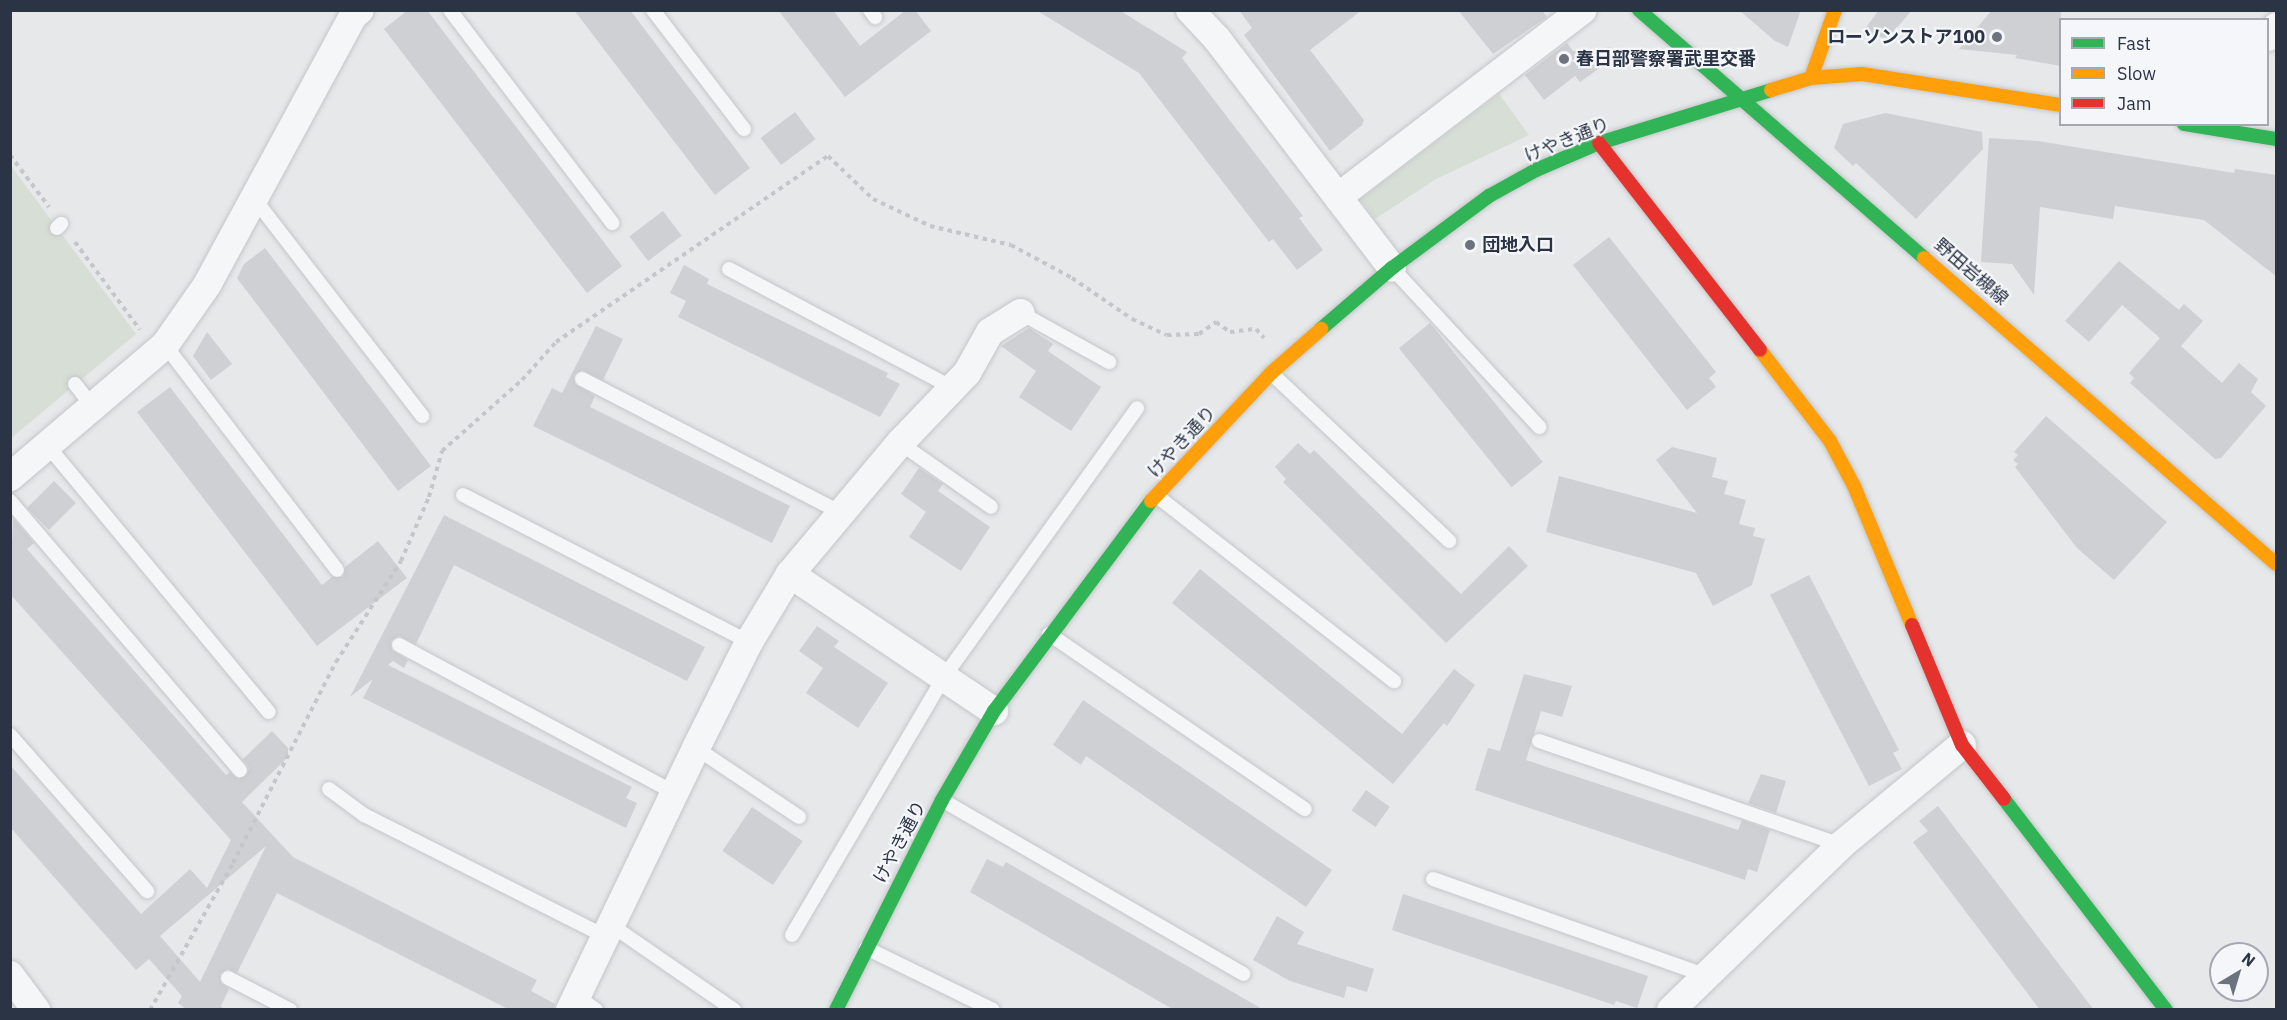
<!DOCTYPE html>
<meta charset="utf-8">
<style>
body{margin:0}
#map{position:relative;width:2287px;height:1020px;overflow:hidden;background:#e6e8ea;font-family:"IBM Plex Sans","Noto Sans JP",sans-serif}
div>[style]{position:absolute}
[style*='--x']{left:calc(var(--x)*1px);top:calc(var(--y)*1px);width:calc(var(--w)*1px);rotate:calc(var(--a)*1deg)}
.green>*{inset:0;background:#d6ded6}
.building>*{inset:0;background:#ced0d3;transform-origin:0 0}
.path>*{height:4px;margin-top:-2px;transform-origin:0;background:repeating-linear-gradient(90deg,#c5c6ca 0 4.5px,transparent 0 9px)}
.roads{filter:drop-shadow(0 0 2px #c4c6c8) drop-shadow(0 0 2px #c4c6c8)}
.lane>*{height:14px;margin:-7px;padding:0 7px;transform-origin:7px;border-radius:7px;background:#f5f6f7}
.street>*{height:28px;margin:-14px;padding:0 14px;transform-origin:14px;border-radius:14px;background:#f5f6f7}
.fast>*{height:14px;margin:-7px;padding:0 7px;transform-origin:7px;border-radius:7px;background:#30b455}
.slow>*{height:14px;margin:-7px;padding:0 7px;transform-origin:7px;border-radius:7px;background:#ff9f0a}
.jam>*{height:14px;margin:-7px;padding:0 7px;transform-origin:7px;border-radius:7px;background:#e5322d}
.dots>*{width:16px;height:16px;translate:-50% -50%;box-sizing:border-box;border:3px solid #f4f6f9;border-radius:50%}
span{translate:-50% -50%;white-space:nowrap;text-align:center;line-height:1.15;-webkit-text-stroke:4.5px #f4f6f9;paint-order:stroke}
.poi-label{font-size:18px;color:#2b3445;font-weight:700}
.right{translate:-100% -50%;text-align:right}
.left{translate:0 -50%;text-align:left}
.street-label{font-size:18px;color:#2b3445}
.frame{position:absolute;inset:0;border:12px solid #2b3445;pointer-events:none}
.legend{position:absolute;left:2059px;top:18px;width:210px;height:108px;box-sizing:border-box;background:#f4f6f9;border:2px solid #a4a8b1;margin:0;padding:8px 10px;list-style:none;font-size:18px;color:#2b3445}
.legend li{display:flex;align-items:center;gap:12px;height:30px}
.legend b{width:30px;border:2px solid #a4a8b1}
.north{position:absolute;left:2209px;top:942px;width:60px;height:60px;box-sizing:border-box;background:#f4f6f9;border:2px solid #a4a8b1;border-radius:50%;rotate:38deg;font-size:16px;font-weight:700;line-height:24px;text-align:center;color:#2b3445}
.north::after{content:'';display:block;margin:auto;width:21px;height:27px;background:#6c737f;clip-path:polygon(50% 0,100% 100%,50% 72%,0 100%)}
</style>
<div id="map">
<div class="green">
<div style="clip-path:polygon(1499px 94px,1529px 135px,1436px 179px,1375px 219px,1360px 199px)"></div>
<div style="clip-path:polygon(11px 166px,136px 334px,10px 439px)"></div>
</div>
<div class="building">
<div style="clip-path:polygon(408px 10px,427px 10px,622px 266px,587px 293px,384px 29px)"></div>
<div style="clip-path:polygon(574px 10px,630px 10px,750px 168px,715px 195px)"></div>
<div style="clip-path:polygon(778px 10px,833px 10px,860px 46px,906px 10px,915px 10px,931px 31px,845px 97px)"></div>
<div style="clip-path:polygon(1036px 10px,1119px 10px,1187px 52px,1182px 58px,1303px 216px,1299px 218px,1323px 250px,1297px 270px,1273px 239px,1269px 242px,1139px 73px)"></div>
<div style="clip-path:polygon(1239px 10px,1362px 10px,1310px 50px,1364px 120px,1362px 125px,1330px 151px,1244px 35px,1252px 28px)"></div>
<div style="clip-path:polygon(1458px 10px,1542px 10px,1547px 17px,1493px 54px)"></div>
<div style="clip-path:polygon(1739px 10px,1801px 10px,1788px 47px,1775px 41px)"></div>
<div style="clip-path:polygon(1879px 10px,1912px 10px,1888px 38px,1861px 34px)"></div>
<div style="clip-path:polygon(1992px 10px,2061px 10px,2061px 66px,2015px 58px,2017px 55px,1959px 49px)"></div>
<div style="clip-path:polygon(1567px 43px,1573px 51px,1612px 47px,1600px 56px,1601px 67px,1580px 82px,1575px 76px,1544px 100px,1525px 75px)"></div>
<div style="left:795px;top:112px;width:34px;height:43px;rotate:53deg"></div>
<div style="clip-path:polygon(1885px 113px,1982px 132px,1983px 149px,1916px 219px,1856px 163px,1853px 166px,1834px 148px,1843px 124px)"></div>
<div style="clip-path:polygon(1989px 138px,2038px 141px,2234px 173px,2235px 169px,2277px 175px,2277px 277px,2204px 220px,2115px 206px,2113px 219px,2040px 207px,2034px 295px,2012px 264px,1981px 262px)"></div>
<div style="left:663px;top:211px;width:31px;height:42px;rotate:53deg"></div>
<div style="clip-path:polygon(1609px 237px,1716px 372px,1709px 378px,1716px 387px,1687px 410px,1573px 265px)"></div>
<div style="clip-path:polygon(265px 248px,431px 466px,398px 491px,237px 278px,244px 264px)"></div>
<div style="clip-path:polygon(2119px 261px,2179px 310px,2184px 304px,2203px 321px,2181px 346px,2222px 383px,2239px 363px,2258px 379px,2251px 392px,2266px 406px,2221px 458px,2215px 459px,2130px 383px,2134px 378px,2129px 373px,2160px 338px,2122px 305px,2089px 342px,2065px 321px)"></div>
<div style="clip-path:polygon(684px 265px,709px 279px,707px 284px,888px 373px,886px 377px,900px 384px,880px 417px,678px 317px,686px 301px,670px 293px)"></div>
<div style="left:1430px;top:323px;width:179px;height:40px;rotate:51deg"></div>
<div style="clip-path:polygon(596px 326px,623px 339px,603px 380px,582px 370px,574px 375px,575px 384px,595px 396px,590px 407px,790px 506px,772px 543px,533px 426px,552px 388px,562px 393px)"></div>
<div style="clip-path:polygon(1029px 328px,1053px 344px,1048px 351px,1101px 387px,1071px 431px,1019px 397px,1036px 371px,1001px 346px)"></div>
<div style="clip-path:polygon(207px 332px,232px 364px,211px 380px,193px 356px)"></div>
<div style="clip-path:polygon(170px 387px,322px 585px,332px 577px,343px 577px,345px 567px,378px 541px,407px 578px,317px 646px,137px 412px)"></div>
<div style="clip-path:polygon(2046px 416px,2167px 522px,2114px 580px,2077px 548px,2015px 467px,2018px 464px,2013px 460px,2018px 455px,2014px 452px)"></div>
<div style="clip-path:polygon(1298px 443px,1310px 454px,1314px 450px,1461px 594px,1509px 546px,1528px 566px,1446px 643px,1283px 482px,1286px 479px,1275px 467px)"></div>
<div style="clip-path:polygon(1672px 447px,1717px 458px,1712px 477px,1728px 481px,1724px 494px,1746px 500px,1739px 524px,1755px 528px,1753px 536px,1765px 539px,1752px 585px,1713px 606px,1696px 573px,1546px 532px,1559px 476px,1697px 513px,1656px 460px)"></div>
<div style="clip-path:polygon(919px 468px,943px 484px,938px 491px,990px 527px,961px 571px,909px 537px,926px 512px,901px 494px)"></div>
<div style="left:54px;top:481px;width:31px;height:38px;rotate:45deg"></div>
<div style="clip-path:polygon(444px 515px,705px 647px,687px 681px,454px 565px,416px 644px,399px 636px,391px 641px,392px 650px,408px 660px,404px 668px,393px 661px,388px 665px,632px 787px,626px 798px,637px 803px,626px 828px,363px 698px,373px 679px,350px 697px)"></div>
<div style="clip-path:polygon(evenodd,13px 518px,34px 543px,27px 549px,226px 775px,230px 772px,238px 779px,246px 776px,249px 768px,243px 759px,272px 731px,288px 748px,288px 757px,242px 802px,293px 857px,537px 980px,531px 991px,555px 1004px,554px 1010px,510px 1010px,277px 893px,237px 973px,227px 969px,220px 974px,221px 983px,229px 989px,221px 1006px,224px 1010px,187px 1010px,178px 1003px,182px 996px,149px 959px,136px 970px,10px 827px,10px 765px,141px 914px,190px 869px,207px 888px,231px 840px,10px 594px,13px 518px,266px 846px,200px 982px,160px 936px,266px 846px)"></div>
<div style="clip-path:polygon(1200px 569px,1402px 734px,1454px 669px,1475px 685px,1447px 726px,1444px 723px,1393px 784px,1172px 603px)"></div>
<div style="clip-path:polygon(1809px 575px,1899px 750px,1893px 753px,1902px 769px,1869px 786px,1770px 595px)"></div>
<div style="clip-path:polygon(817px 626px,839px 641px,834px 647px,888px 683px,858px 728px,806px 693px,823px 668px,799px 651px)"></div>
<div style="clip-path:polygon(1524px 674px,1572px 686px,1562px 717px,1541px 711px,1526px 760px,1738px 830px,1742px 820px,1770px 830px,1757px 872px,1748px 869px,1745px 880px,1475px 790px,1488px 748px,1500px 751px)"></div>
<div style="clip-path:polygon(1083px 700px,1332px 870px,1306px 907px,1086px 756px,1081px 765px,1053px 745px)"></div>
<div style="clip-path:polygon(1761px 774px,1786px 781px,1776px 813px,1748px 803px)"></div>
<div style="left:1366px;top:790px;width:29px;height:25px;rotate:35deg"></div>
<div style="clip-path:polygon(1938px 806px,2094px 1010px,2040px 1010px,1913px 842px,1928px 831px,1919px 821px)"></div>
<div style="left:752px;top:807px;width:61px;height:53px;rotate:34deg"></div>
<div style="clip-path:polygon(987px 859px,1003px 867px,1006px 862px,1264px 1010px,1174px 1010px,970px 892px)"></div>
<div style="clip-path:polygon(1403px 894px,1648px 976px,1637px 1008px,1616px 1001px,1614px 1005px,1392px 930px)"></div>
<div style="clip-path:polygon(1277px 916px,1304px 932px,1297px 944px,1374px 969px,1367px 992px,1347px 986px,1344px 998px,1290px 981px,1253px 960px)"></div>
</div>
<div class="path">
<div style="--x:10;--y:155;--w:65;--a:53.1"></div>
<div style="--x:75;--y:242;--w:109;--a:53.5"></div>
<div style="--x:150;--y:1010;--w:169;--a:-60.5"></div>
<div style="--x:233;--y:863;--w:226;--a:-62.9"></div>
<div style="--x:336;--y:662;--w:120;--a:-57.2"></div>
<div style="--x:401;--y:561;--w:70;--a:-66.4"></div>
<div style="--x:429;--y:497;--w:48;--a:-74.2"></div>
<div style="--x:442;--y:451;--w:107;--a:-41.6"></div>
<div style="--x:522;--y:380;--w:51;--a:-48.2"></div>
<div style="--x:556;--y:342;--w:330;--a:-34.4"></div>
<div style="--x:828;--y:156;--w:62;--a:43.7"></div>
<div style="--x:873;--y:199;--w:63;--a:25.3"></div>
<div style="--x:930;--y:226;--w:83;--a:13.2"></div>
<div style="--x:1011;--y:245;--w:69;--a:28.4"></div>
<div style="--x:1072;--y:278;--w:73;--a:34.3"></div>
<div style="--x:1132;--y:319;--w:38;--a:25"></div>
<div style="--x:1167;--y:335;--w:32;--a:-2"></div>
<div style="--x:1199;--y:334;--w:21;--a:-35"></div>
<div style="--x:1216;--y:322;--w:17;--a:36"></div>
<div style="--x:1230;--y:332;--w:26;--a:-7"></div>
<div style="--x:1256;--y:329;--w:12;--a:48"></div>
</div>
<div class="roads">
<div class="lane">
<div style="--x:450;--y:10;--w:268;--a:52.7"></div>
<div style="--x:653;--y:10;--w:150;--a:52.6"></div>
<div style="--x:870;--y:10;--w:9;--a:54"></div>
<div style="--x:253;--y:197;--w:277;--a:52.3"></div>
<div style="--x:57;--y:228;--w:6;--a:-45"></div>
<div style="--x:1392;--y:268;--w:217;--a:47.2"></div>
<div style="--x:729;--y:269;--w:251;--a:28"></div>
<div style="--x:1021;--y:313;--w:101;--a:29.1"></div>
<div style="--x:165;--y:345;--w:283;--a:52.6"></div>
<div style="--x:1271;--y:373;--w:245;--a:43.3"></div>
<div style="--x:582;--y:379;--w:290;--a:27.3"></div>
<div style="--x:75;--y:384;--w:29;--a:52"></div>
<div style="--x:900;--y:443;--w:111;--a:35.1"></div>
<div style="--x:47;--y:445;--w:347;--a:50.3"></div>
<div style="--x:463;--y:495;--w:322;--a:27.2"></div>
<div style="--x:1157;--y:496;--w:301;--a:38"></div>
<div style="--x:10;--y:501;--w:354;--a:49.5"></div>
<div style="--x:1049;--y:634;--w:310;--a:34.4"></div>
<div style="--x:399;--y:645;--w:313;--a:28.2"></div>
<div style="--x:10;--y:735;--w:208;--a:48.7"></div>
<div style="--x:1539;--y:741;--w:319;--a:19"></div>
<div style="--x:696;--y:748;--w:124;--a:33.8"></div>
<div style="--x:329;--y:789;--w:44;--a:36.6"></div>
<div style="--x:364;--y:815;--w:270;--a:26.7"></div>
<div style="--x:942;--y:800;--w:348;--a:30"></div>
<div style="--x:1433;--y:879;--w:288;--a:19.5"></div>
<div style="--x:611;--y:925;--w:150;--a:34.6"></div>
<div style="--x:792;--y:935;--w:299;--a:-59.5"></div>
<div style="--x:944;--y:677;--w:331;--a:-54.3"></div>
<div style="--x:866;--y:948;--w:141;--a:26"></div>
<div style="--x:228;--y:978;--w:70;--a:27.3"></div>
<div style="--x:579;--y:998;--w:21;--a:35"></div>
</div>
<div class="street">
<div style="--x:1190;--y:10;--w:40;--a:47"></div>
<div style="--x:1217;--y:39;--w:288;--a:52.6"></div>
<div style="--x:2268;--y:37;--w:13;--a:-51"></div>
<div style="--x:1338;--y:197;--w:308;--a:-37.4"></div>
<div style="--x:10;--y:477;--w:204;--a:-40.4"></div>
<div style="--x:165;--y:345;--w:73;--a:-55"></div>
<div style="--x:207;--y:285;--w:306;--a:-61.5"></div>
<div style="--x:353;--y:16;--w:9;--a:-41"></div>
<div style="--x:790;--y:574;--w:246;--a:33.9"></div>
<div style="--x:10;--y:975;--w:44;--a:53.4"></div>
<div style="--x:570;--y:1010;--w:291;--a:-64.3"></div>
<div style="--x:696;--y:748;--w:119;--a:-63.4"></div>
<div style="--x:749;--y:642;--w:79;--a:-58.9"></div>
<div style="--x:790;--y:574;--w:171;--a:-50"></div>
<div style="--x:900;--y:443;--w:97;--a:-46.3"></div>
<div style="--x:967;--y:373;--w:47;--a:-60.7"></div>
<div style="--x:990;--y:332;--w:36;--a:-32"></div>
<div style="--x:1671;--y:1010;--w:237;--a:-44.1"></div>
<div style="--x:1841;--y:845;--w:157;--a:-39.6"></div>
</div>
<div class="fast">
<div style="--x:1639;--y:10;--w:378;--a:41"></div>
<div style="--x:2184;--y:124;--w:93;--a:9.3"></div>
<div style="--x:1321;--y:329;--w:94;--a:-40.7"></div>
<div style="--x:1392;--y:268;--w:121;--a:-36.6"></div>
<div style="--x:1489;--y:196;--w:54;--a:-29"></div>
<div style="--x:1536;--y:170;--w:69;--a:-23.2"></div>
<div style="--x:1599;--y:143;--w:180;--a:-17.1"></div>
<div style="--x:2004;--y:799;--w:266;--a:52.5"></div>
<div style="--x:836;--y:1010;--w:235;--a:-63.2"></div>
<div style="--x:942;--y:800;--w:103;--a:-59.7"></div>
<div style="--x:994;--y:711;--w:262;--a:-53.2"></div>
</div>
<div class="slow">
<div style="--x:1811;--y:78;--w:72;--a:-70.6"></div>
<div style="--x:1771;--y:90;--w:42;--a:-16.7"></div>
<div style="--x:1811;--y:78;--w:51;--a:-4.5"></div>
<div style="--x:1862;--y:74;--w:200;--a:8.9"></div>
<div style="--x:1924;--y:258;--w:466;--a:41"></div>
<div style="--x:1760;--y:350;--w:115;--a:52.4"></div>
<div style="--x:1830;--y:441;--w:51;--a:61.9"></div>
<div style="--x:1854;--y:486;--w:151;--a:67.4"></div>
<div style="--x:1151;--y:501;--w:175;--a:-46.8"></div>
<div style="--x:1271;--y:373;--w:67;--a:-41.3"></div>
</div>
<div class="jam">
<div style="--x:1599;--y:143;--w:262;--a:52.1"></div>
<div style="--x:1912;--y:625;--w:130;--a:67.4"></div>
<div style="--x:1962;--y:745;--w:68;--a:52.1"></div>
</div>
</div>
<div class="dots">
<div style="left:1997px;top:37px;background:#6c737f"></div>
<div style="left:1564px;top:59px;background:#6c737f"></div>
<div style="left:1470px;top:245px;background:#6c737f"></div>
</div>
<div class="poi-label">
<span class="right" style="left:1985px;top:37px">ローソンストア100</span>
<span class="left" style="left:1576px;top:59px">春日部警察署武里交番</span>
<span class="left" style="left:1482px;top:245px">団地入口</span>
</div>
<div class="street-label">
<span style="left:1567px;top:140px;rotate:-22deg">けやき通り</span>
<span style="left:1971px;top:272px;rotate:41deg">野田岩槻線</span>
<span style="left:1182px;top:442px;rotate:-47deg">けやき通り</span>
<span style="left:900px;top:842px;rotate:-62deg">けやき通り</span>
</div>
<div class="frame"></div>
<ul class="legend">
<li><b style="height:8px;background:#30b455"></b>Fast</li>
<li><b style="height:8px;background:#ff9f0a"></b>Slow</li>
<li><b style="height:8px;background:#e5322d"></b>Jam</li>
</ul>
<div class="north">N</div>
</div>
